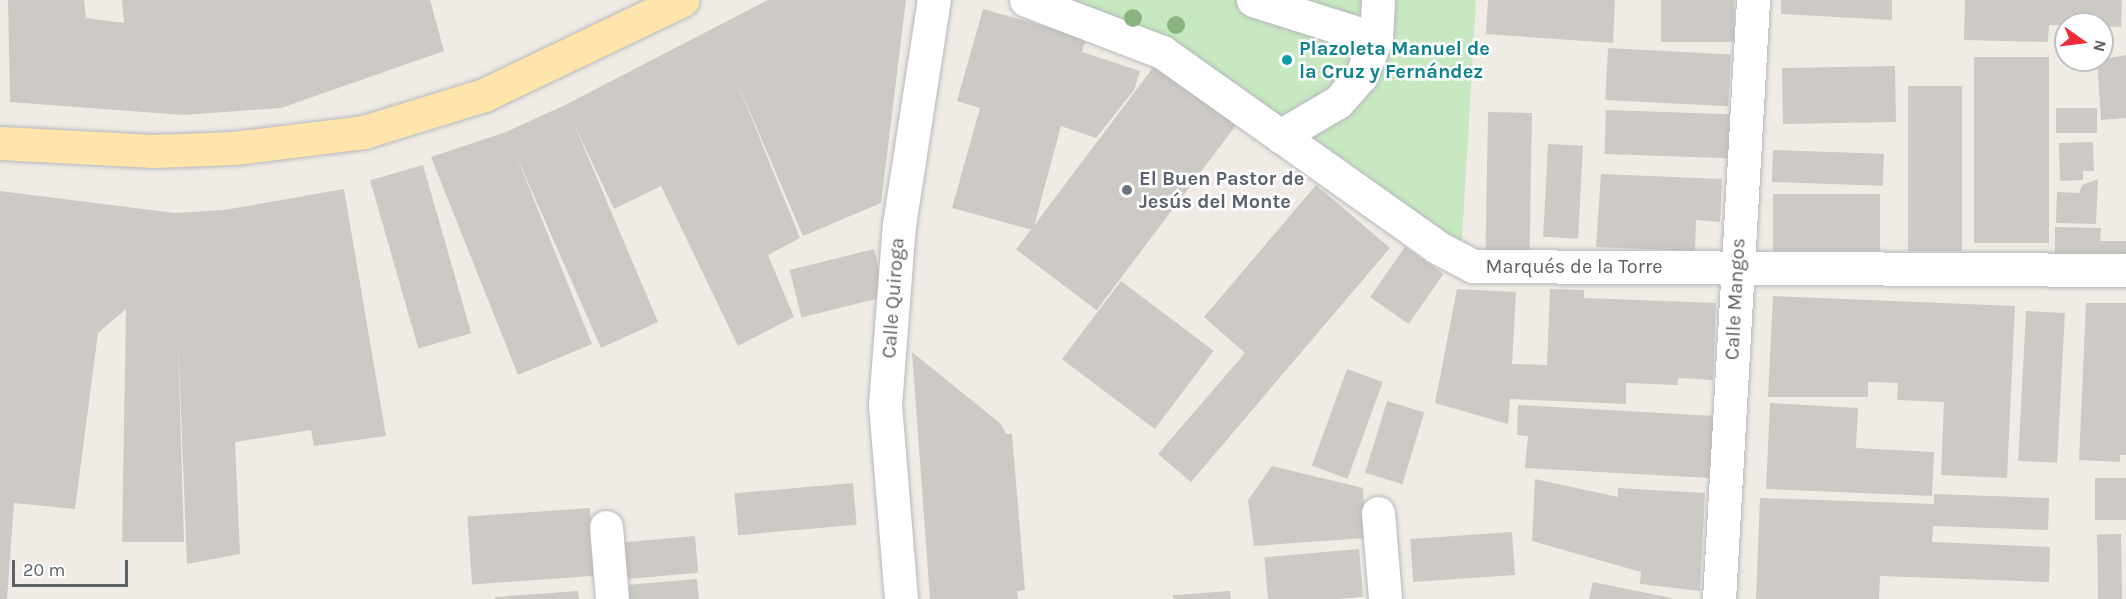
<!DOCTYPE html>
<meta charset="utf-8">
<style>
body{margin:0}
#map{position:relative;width:2126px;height:599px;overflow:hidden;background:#f0ece5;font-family:Karla,sans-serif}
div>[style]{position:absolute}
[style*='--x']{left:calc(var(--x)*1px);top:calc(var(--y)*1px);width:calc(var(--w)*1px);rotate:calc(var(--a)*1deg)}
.green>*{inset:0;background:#c7e8c1}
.building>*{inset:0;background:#cdc9c4;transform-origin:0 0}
.roads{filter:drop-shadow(0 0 2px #b6b9bc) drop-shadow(0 0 2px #b6b9bc)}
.minor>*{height:33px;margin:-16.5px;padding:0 16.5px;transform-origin:16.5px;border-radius:16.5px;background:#fff}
.major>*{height:33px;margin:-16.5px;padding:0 16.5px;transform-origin:16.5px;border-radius:16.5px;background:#ffe5ab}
.trees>*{width:18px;height:18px;margin:-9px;border-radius:50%;background:#8bb281}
.dots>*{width:16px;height:16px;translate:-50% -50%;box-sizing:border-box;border:3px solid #fff;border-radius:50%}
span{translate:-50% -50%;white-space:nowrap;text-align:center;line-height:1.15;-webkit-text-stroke:5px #fff;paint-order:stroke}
.culture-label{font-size:20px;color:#0d838f;font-weight:700}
.left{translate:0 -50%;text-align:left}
.worship-label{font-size:20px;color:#5b616d;font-weight:700}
.street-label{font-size:20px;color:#5d6266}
.north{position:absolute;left:2054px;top:12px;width:60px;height:60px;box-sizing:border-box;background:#fff;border:2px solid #bec0c2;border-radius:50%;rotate:104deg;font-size:16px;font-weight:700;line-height:24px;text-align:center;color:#5d6266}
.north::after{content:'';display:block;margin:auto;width:21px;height:27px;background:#ef2c39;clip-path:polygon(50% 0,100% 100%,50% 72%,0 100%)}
.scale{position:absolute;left:12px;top:560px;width:116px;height:27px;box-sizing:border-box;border:3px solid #5d6266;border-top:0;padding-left:8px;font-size:18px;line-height:21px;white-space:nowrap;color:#5d6266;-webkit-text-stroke:4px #fff;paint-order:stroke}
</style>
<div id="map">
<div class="green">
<div style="clip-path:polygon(1062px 0,1476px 0,1461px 257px)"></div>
</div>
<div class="building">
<div style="clip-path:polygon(8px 0,84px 0,86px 18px,124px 23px,122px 0,430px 0,444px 51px,281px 108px,183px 115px,10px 102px)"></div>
<div style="clip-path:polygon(768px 0,906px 0,881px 203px,803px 236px,735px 77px,800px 238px,768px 255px,794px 317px,738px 346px,661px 186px,614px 209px,574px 124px,658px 322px,601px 348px,516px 155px,592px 344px,518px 375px,431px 157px,506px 132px,565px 105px)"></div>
<div style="clip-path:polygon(1488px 0,1615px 0,1613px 43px,1486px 34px)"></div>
<div style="left:1661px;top:0;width:73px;height:42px"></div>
<div style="clip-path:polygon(1781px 0,1892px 0,1892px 20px,1781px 14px)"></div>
<div style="clip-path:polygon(1965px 0,2122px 0,2121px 27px,2049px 25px,2048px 42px,1964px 40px)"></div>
<div style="clip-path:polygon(983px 9px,1086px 38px,1082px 52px,1140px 71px,1134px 90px,1096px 138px,1061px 126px,1033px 230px,952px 208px,980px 108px,957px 101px)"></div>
<div style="left:1608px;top:48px;width:123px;height:52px;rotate:3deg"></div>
<div style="clip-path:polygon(2126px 55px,2126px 118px,2101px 120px,2097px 60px)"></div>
<div style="left:1974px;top:57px;width:75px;height:186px"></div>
<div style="left:1155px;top:65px;width:101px;height:231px;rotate:37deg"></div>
<div style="left:1895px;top:66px;width:56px;height:113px;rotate:89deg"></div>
<div style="left:1908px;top:86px;width:54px;height:165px"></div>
<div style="left:2097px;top:108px;width:25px;height:41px;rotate:90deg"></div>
<div style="left:1606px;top:110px;width:124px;height:44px;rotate:2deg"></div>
<div style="left:1488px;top:112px;width:44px;height:139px;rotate:1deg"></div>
<div style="clip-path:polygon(2093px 142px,2094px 171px,2083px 171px,2083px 180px,2060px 181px,2059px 143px)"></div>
<div style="left:1548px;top:144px;width:35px;height:93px;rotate:3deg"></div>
<div style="left:1773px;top:150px;width:111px;height:32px;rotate:2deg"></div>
<div style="left:423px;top:165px;width:175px;height:55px;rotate:74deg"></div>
<div style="clip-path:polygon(1601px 174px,1722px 179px,1720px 222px,1696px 220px,1695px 251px,1596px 247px)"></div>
<div style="clip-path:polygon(2098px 179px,2096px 224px,2056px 223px,2057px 192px,2079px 193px,2082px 185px)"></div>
<div style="clip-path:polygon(1316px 185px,1390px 248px,1191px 482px,1158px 454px,1245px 353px,1204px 317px)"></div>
<div style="clip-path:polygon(344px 189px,386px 436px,314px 446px,311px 430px,235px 442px,240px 554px,187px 564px,178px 337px,184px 542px,122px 542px,126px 309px,98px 333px,75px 509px,14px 503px,7px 599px,0 599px,0 191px,175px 213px,224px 210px)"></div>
<div style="left:1773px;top:194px;width:107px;height:57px"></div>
<div style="clip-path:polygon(2055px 227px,2101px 228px,2100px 241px,2126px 241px,2126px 263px,2055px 261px)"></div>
<div style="left:1405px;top:247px;width:47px;height:61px;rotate:35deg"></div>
<div style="left:874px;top:249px;width:49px;height:87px;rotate:76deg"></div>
<div style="left:1121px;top:281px;width:116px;height:98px;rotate:37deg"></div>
<div style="clip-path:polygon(1457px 289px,1516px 292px,1512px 364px,1547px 365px,1550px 289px,1584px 290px,1584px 298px,1716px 303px,1713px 380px,1678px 378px,1678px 385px,1626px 383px,1626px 404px,1510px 399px,1508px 424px,1435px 403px)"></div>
<div style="clip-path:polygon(1773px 296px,2015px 306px,2007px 478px,1941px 475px,1944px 402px,1897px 400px,1898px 383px,1868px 382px,1868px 397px,1768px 397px)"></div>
<div style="clip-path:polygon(2086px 303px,2126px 303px,2126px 455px,2120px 455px,2120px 462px,2079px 460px)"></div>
<div style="left:2026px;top:311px;width:39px;height:150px;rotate:3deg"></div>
<div style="clip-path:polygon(912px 352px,1001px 424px,1006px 434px,1012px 434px,1025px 590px,1017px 591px,1018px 599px,930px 599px)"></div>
<div style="left:1347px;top:369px;width:38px;height:103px;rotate:20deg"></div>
<div style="left:1387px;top:401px;width:39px;height:75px;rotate:17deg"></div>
<div style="clip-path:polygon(1770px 403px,1858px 408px,1856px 448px,1934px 452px,1932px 496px,1766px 489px)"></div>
<div style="clip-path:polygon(1518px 405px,1714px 416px,1710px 478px,1525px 468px,1528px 436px,1517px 435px)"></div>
<div style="clip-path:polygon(1272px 466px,1363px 488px,1366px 538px,1254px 546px,1248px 500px)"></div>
<div style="left:2095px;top:478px;width:31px;height:42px"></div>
<div style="clip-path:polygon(1535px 479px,1618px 497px,1618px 488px,1705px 493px,1700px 591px,1640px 584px,1641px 572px,1532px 541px)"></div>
<div style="left:853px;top:483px;width:42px;height:119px;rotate:85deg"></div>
<div style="clip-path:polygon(1934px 494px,2049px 498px,2048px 530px,1933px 526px,1932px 542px,2050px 547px,2049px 582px,1880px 576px,1879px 599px,1756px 599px,1760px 498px,1934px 504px)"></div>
<div style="left:590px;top:508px;width:68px;height:123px;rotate:86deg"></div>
<div style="left:1512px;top:532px;width:43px;height:102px;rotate:86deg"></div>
<div style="left:2121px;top:534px;width:65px;height:24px;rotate:89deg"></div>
<div style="left:695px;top:536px;width:37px;height:77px;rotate:85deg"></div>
<div style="left:1359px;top:549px;width:48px;height:95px;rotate:85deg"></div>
<div style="clip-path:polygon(697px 579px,699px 599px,628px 599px,627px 585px)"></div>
<div style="clip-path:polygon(1593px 582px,1672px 598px,1672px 599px,1589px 599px)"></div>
<div style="clip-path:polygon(578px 591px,579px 599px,495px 599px,495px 597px)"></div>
<div style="clip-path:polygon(1230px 591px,1231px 599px,1173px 599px,1173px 595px)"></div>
</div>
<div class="roads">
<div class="minor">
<div style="--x:1026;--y:0;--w:146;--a:20.9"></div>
<div style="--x:1162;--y:52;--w:337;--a:35.3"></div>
<div style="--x:1437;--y:247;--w:41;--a:27.8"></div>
<div style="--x:1473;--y:266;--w:653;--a:0.35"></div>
<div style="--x:1253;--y:0;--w:129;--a:17.6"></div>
<div style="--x:1280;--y:136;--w:67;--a:-30.4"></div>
<div style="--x:1338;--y:102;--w:35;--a:-49"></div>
<div style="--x:1361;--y:76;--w:40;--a:-68"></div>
<div style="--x:1376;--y:39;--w:39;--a:-87"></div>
<div style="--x:1378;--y:513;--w:86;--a:85.3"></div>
<div style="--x:606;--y:527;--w:72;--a:85.2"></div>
<div style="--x:901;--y:599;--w:195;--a:-94.7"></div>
<div style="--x:885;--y:405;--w:181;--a:-85.6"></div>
<div style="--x:899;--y:225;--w:228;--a:-81.2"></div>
<div style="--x:1719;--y:599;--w:600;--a:-86.75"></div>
</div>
<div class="major">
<div style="--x:0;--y:143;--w:154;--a:3"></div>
<div style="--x:154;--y:151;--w:80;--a:-2.1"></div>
<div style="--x:234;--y:148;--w:131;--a:-7"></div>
<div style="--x:364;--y:132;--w:126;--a:-17.1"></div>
<div style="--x:484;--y:95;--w:220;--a:-25.6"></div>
</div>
</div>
<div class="trees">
<div style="left:1133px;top:18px"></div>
<div style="left:1176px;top:25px"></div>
</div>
<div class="dots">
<div style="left:1287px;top:60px;background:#0f9aa8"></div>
<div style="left:1127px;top:190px;background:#6b7280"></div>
</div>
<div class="culture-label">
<span class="left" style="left:1299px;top:60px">Plazoleta Manuel de<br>la Cruz y Fernández</span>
</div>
<div class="worship-label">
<span class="left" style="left:1139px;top:190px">El Buen Pastor de<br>Jesús del Monte</span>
</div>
<div class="street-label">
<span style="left:1574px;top:266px">Marqués de la Torre</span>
<span style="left:893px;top:298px;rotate:-86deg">Calle Quiroga</span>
<span style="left:1735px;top:299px;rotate:-87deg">Calle Mangos</span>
</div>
<div class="north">N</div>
<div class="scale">20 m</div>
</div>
